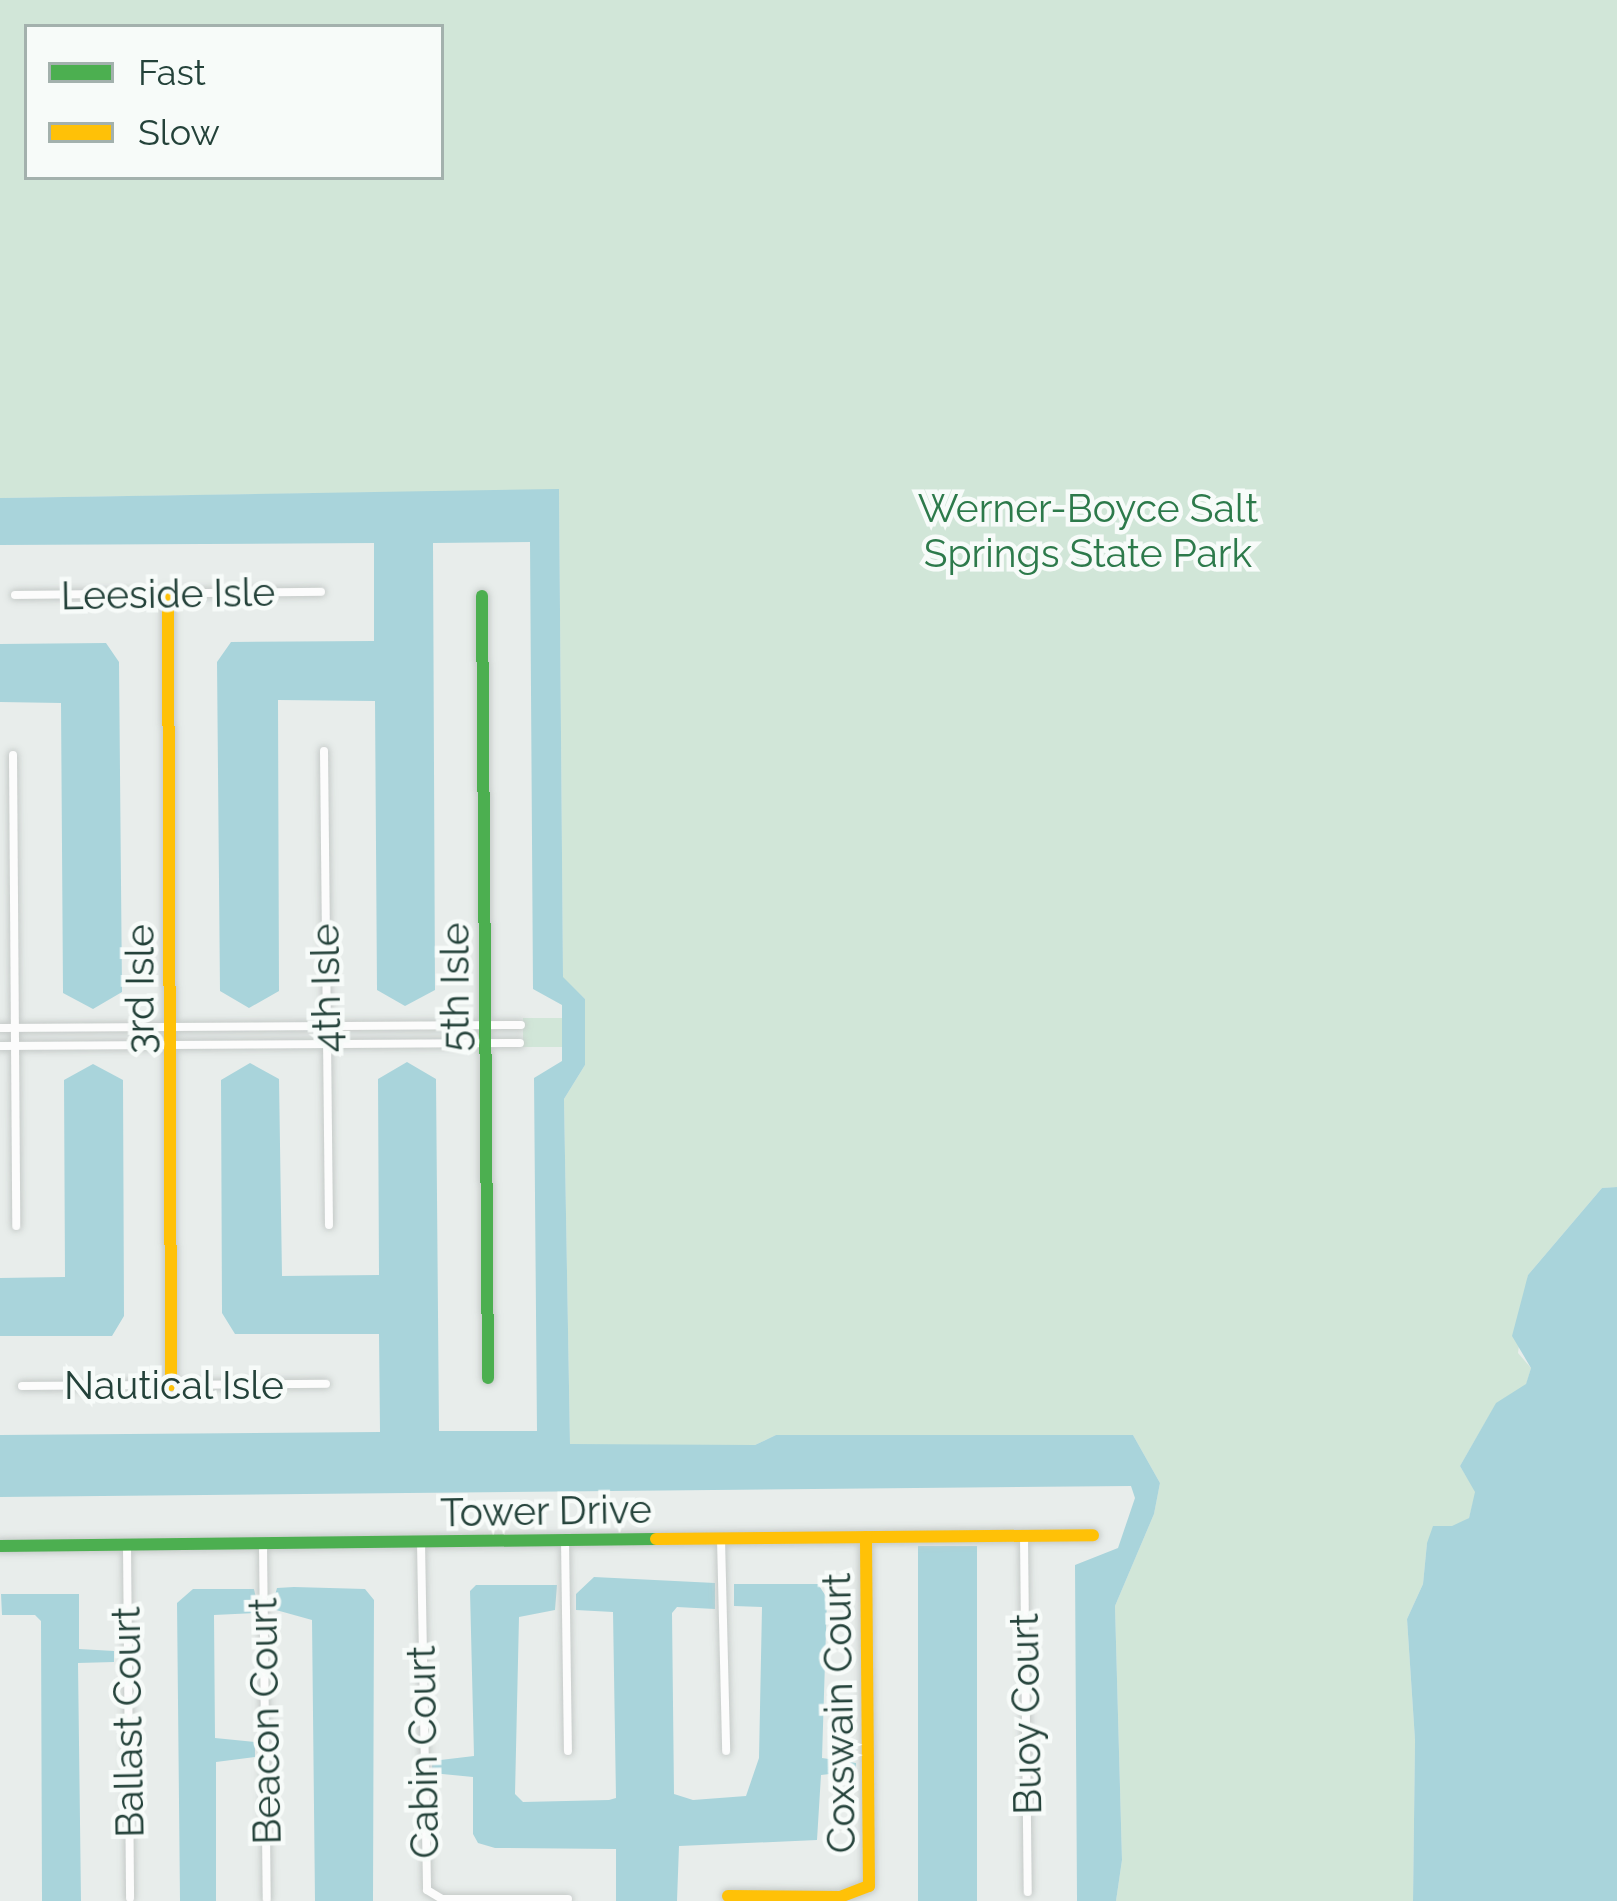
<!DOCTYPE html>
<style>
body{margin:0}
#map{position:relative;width:1617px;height:1901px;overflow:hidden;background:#e8edeb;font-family:Raleway,sans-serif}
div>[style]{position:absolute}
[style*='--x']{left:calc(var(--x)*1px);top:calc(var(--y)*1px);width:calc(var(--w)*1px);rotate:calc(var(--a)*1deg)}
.green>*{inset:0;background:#d1e6d8;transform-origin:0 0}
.water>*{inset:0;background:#a9d4db;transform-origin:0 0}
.roads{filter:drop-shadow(0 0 3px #c5cac8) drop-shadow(0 0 3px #c5cac8)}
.street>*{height:8px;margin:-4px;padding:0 4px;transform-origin:4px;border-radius:4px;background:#fcfcfc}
.fast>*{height:12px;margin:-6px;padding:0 6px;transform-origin:6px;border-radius:6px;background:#4caf50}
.slow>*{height:12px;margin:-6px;padding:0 6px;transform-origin:6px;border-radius:6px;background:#ffc107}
span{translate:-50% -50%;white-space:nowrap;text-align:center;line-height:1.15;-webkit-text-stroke:9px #f7fbf9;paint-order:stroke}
.park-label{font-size:39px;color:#2d7a4b}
.street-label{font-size:39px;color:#24423a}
.legend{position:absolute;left:24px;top:24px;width:420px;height:156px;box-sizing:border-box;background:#f7fbf9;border:3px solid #a3b1ad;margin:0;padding:15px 21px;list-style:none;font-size:36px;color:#24423a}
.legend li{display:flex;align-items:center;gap:24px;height:60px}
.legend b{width:60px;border:3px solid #a3b1ad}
</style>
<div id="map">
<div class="green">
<div style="clip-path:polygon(evenodd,0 0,1617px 0,1617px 1187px,1602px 1188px,1528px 1275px,1518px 1353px,1531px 1368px,1526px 1385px,1496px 1404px,1460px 1466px,1476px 1492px,1469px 1518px,1427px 1543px,1423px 1584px,1407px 1619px,1415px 1740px,1413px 1901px,1116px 1901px,1122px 1860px,1115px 1606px,1154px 1514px,1160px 1483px,1133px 1435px,776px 1435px,755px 1445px,570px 1445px,564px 1099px,585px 1065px,585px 999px,563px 978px,559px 490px,0 498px,0 0,27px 27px,441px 27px,441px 177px,27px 177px,27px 27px)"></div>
<div style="left:562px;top:1018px;width:29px;height:39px;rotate:90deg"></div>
</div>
<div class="water">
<div style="clip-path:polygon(559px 489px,563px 977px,585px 999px,585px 1065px,564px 1099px,570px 1444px,755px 1445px,776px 1435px,1133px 1435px,1160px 1483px,1154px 1514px,1115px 1606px,1122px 1860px,1116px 1901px,1077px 1901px,1075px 1565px,1118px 1548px,1135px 1498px,1131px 1486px,0 1497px,0 1435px,380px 1432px,379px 1334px,235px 1334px,222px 1313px,221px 1080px,250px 1063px,279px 1079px,282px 1276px,379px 1275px,378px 1079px,407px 1062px,436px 1079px,439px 1431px,537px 1431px,534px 1078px,562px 1061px,562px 1005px,533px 989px,530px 542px,433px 543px,435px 990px,405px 1006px,377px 990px,375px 701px,278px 700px,279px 991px,249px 1008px,220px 991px,217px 662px,231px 642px,374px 641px,374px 543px,0 545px,0 498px)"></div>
<div style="clip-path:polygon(106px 643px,119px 662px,122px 992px,93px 1009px,63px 993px,61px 703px,0 702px,0 644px)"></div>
<div style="clip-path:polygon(93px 1064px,123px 1080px,124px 1316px,112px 1336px,0 1336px,0 1278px,65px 1277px,64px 1080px)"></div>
<div style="clip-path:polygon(1617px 1187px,1617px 1901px,1413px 1901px,1415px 1740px,1407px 1619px,1423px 1584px,1427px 1543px,1433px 1526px,1452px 1526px,1469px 1518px,1475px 1492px,1460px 1466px,1496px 1403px,1526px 1384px,1531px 1368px,1512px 1336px,1528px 1275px,1602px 1188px)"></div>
<div style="left:977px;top:1546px;width:355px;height:59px;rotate:90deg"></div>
<div style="clip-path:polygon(594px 1577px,715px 1583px,715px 1609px,677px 1607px,672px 1613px,674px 1794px,693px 1800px,746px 1796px,759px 1758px,762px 1607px,734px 1606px,734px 1584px,818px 1584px,827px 1598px,822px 1758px,856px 1763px,856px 1771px,821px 1775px,817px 1840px,679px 1846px,677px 1901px,616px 1901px,616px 1849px,495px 1848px,478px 1843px,473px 1834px,473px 1777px,432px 1773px,432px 1761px,474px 1756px,470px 1591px,476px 1585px,557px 1585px,555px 1610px,519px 1617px,515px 1794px,523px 1802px,609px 1800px,616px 1798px,613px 1612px,576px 1610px,576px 1594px)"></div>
<div style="clip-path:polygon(294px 1587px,365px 1589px,374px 1600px,373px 1901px,315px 1901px,312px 1620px,276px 1610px,273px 1602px,277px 1588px)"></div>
<div style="clip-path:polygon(193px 1589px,254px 1589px,257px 1602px,256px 1613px,214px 1615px,215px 1738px,255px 1742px,255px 1757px,216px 1762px,216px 1901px,180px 1901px,177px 1603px)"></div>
<div style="clip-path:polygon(1px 1594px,79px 1594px,79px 1649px,114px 1651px,114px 1662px,78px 1663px,81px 1901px,42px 1901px,41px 1621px,35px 1615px,2px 1615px)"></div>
</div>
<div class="roads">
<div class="street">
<div style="--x:15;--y:595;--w:306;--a:-0.6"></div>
<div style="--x:324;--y:751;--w:474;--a:89.4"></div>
<div style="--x:13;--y:755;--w:471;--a:89.6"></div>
<div style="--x:0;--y:1028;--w:521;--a:-0.33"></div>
<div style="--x:0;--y:1046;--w:520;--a:-0.33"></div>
<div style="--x:22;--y:1386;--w:304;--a:-0.4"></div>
<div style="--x:1024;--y:1537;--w:355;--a:89.4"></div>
<div style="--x:721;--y:1539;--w:212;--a:88.6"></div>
<div style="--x:565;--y:1540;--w:211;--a:89.2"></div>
<div style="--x:421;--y:1542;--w:348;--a:89"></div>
<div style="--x:427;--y:1890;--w:17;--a:31"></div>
<div style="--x:442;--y:1899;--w:126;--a:0"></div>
<div style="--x:263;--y:1544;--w:355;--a:89.4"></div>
<div style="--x:127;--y:1545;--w:353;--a:89.5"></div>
</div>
<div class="fast">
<div style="--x:482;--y:596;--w:782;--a:89.56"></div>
<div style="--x:0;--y:1546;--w:656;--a:-0.61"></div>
</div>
<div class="slow">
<div style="--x:168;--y:593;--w:792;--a:89.78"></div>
<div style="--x:656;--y:1539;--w:437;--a:-0.5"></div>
<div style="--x:728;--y:1896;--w:112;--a:0.5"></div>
<div style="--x:840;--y:1897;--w:31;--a:-21"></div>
<div style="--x:869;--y:1886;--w:349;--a:-90.5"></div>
</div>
</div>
<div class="park-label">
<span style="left:1088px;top:531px">Werner-Boyce Salt<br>Springs State Park</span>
</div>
<div class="street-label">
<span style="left:168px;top:594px;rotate:-1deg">Leeside Isle</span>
<span style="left:455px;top:987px;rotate:-90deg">5th Isle</span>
<span style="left:326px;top:988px;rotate:-91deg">4th Isle</span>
<span style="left:140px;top:989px;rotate:-90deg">3rd Isle</span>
<span style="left:174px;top:1385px">Nautical Isle</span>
<span style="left:546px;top:1511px;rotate:-1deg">Tower Drive</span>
<span style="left:839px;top:1713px;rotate:-91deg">Coxswain Court</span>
<span style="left:1026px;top:1714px;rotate:-91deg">Buoy Court</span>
<span style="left:265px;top:1721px;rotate:-91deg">Beacon Court</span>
<span style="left:128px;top:1722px;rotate:-91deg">Ballast Court</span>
<span style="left:423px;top:1752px;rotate:-91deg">Cabin Court</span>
</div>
<ul class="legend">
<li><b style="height:15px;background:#4caf50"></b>Fast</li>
<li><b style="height:15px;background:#ffc107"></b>Slow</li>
</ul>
</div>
